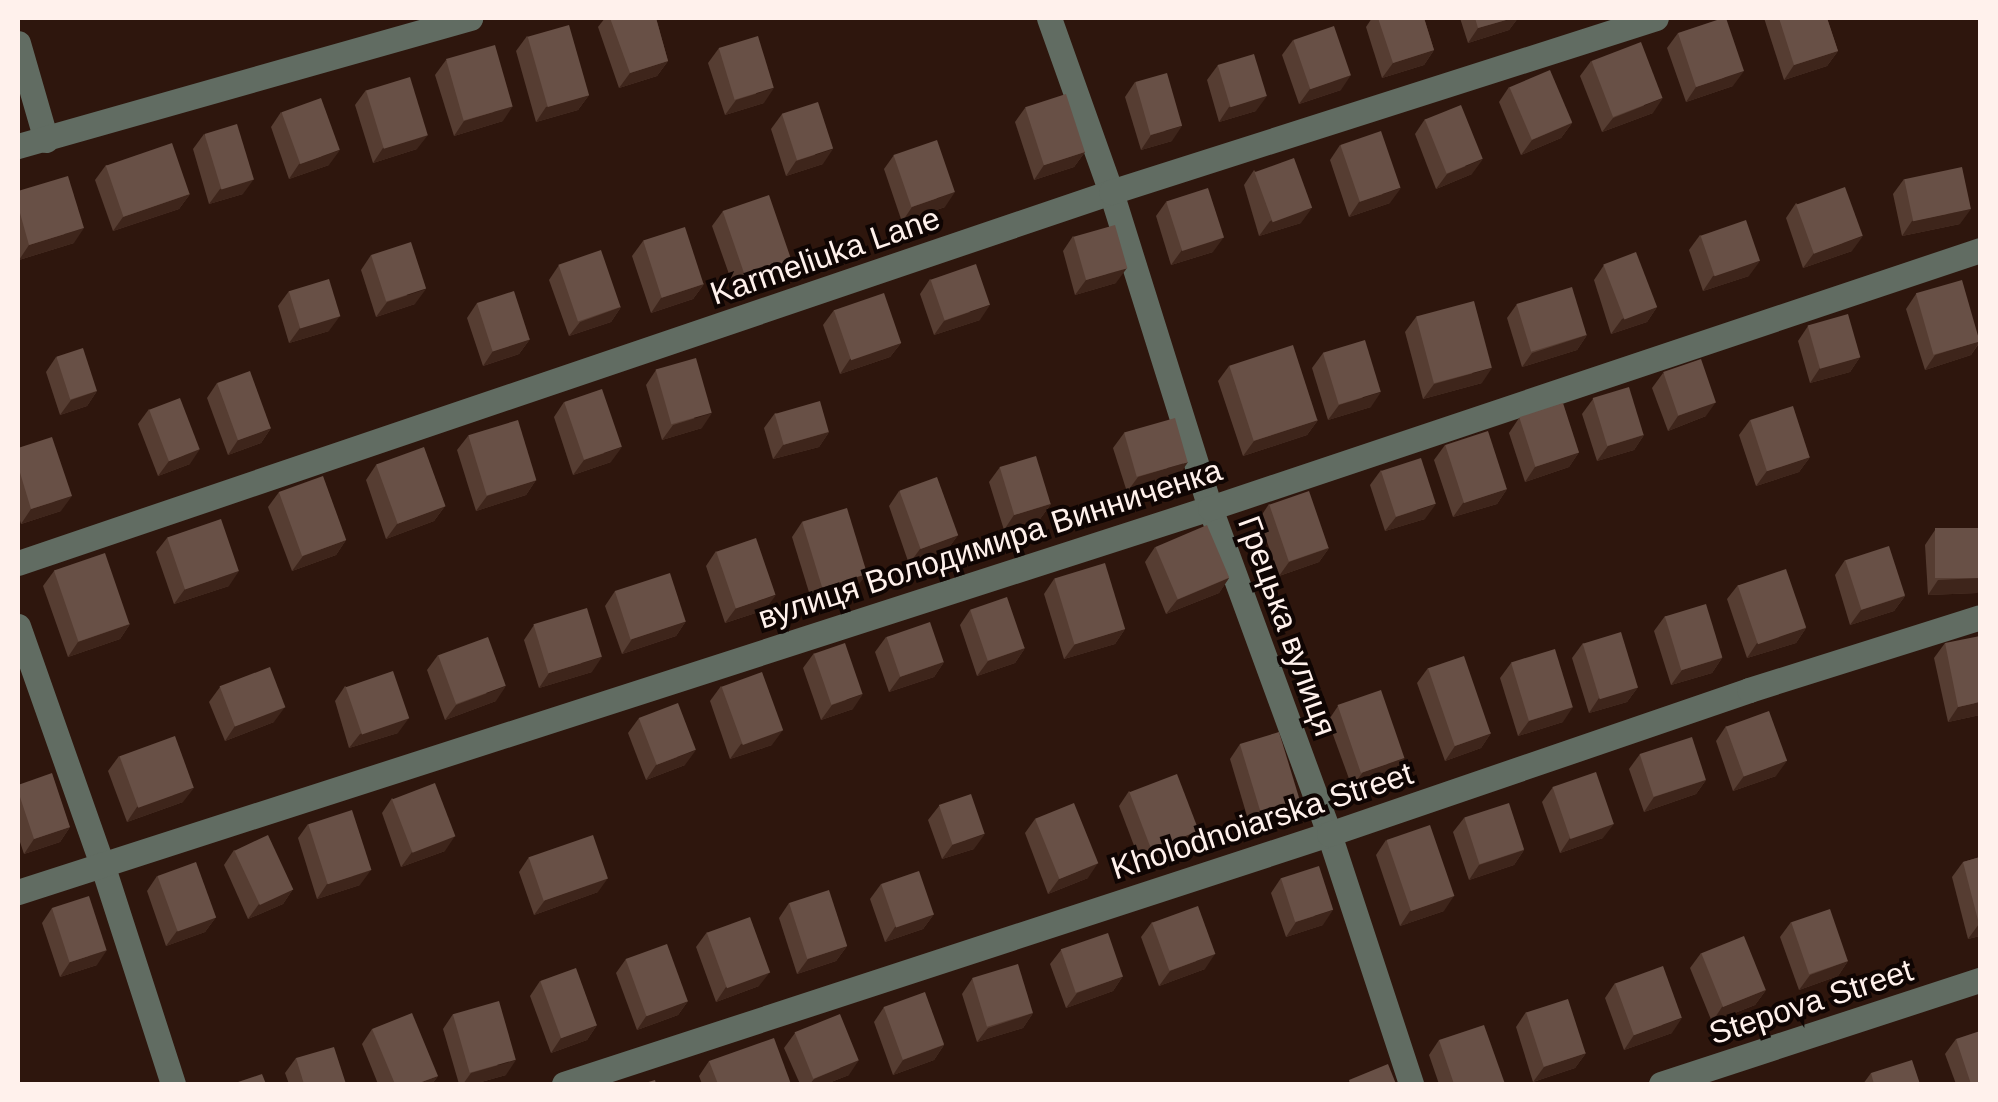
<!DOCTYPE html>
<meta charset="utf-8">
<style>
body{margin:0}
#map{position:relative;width:1998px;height:1102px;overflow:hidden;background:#2e160d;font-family:Arial,sans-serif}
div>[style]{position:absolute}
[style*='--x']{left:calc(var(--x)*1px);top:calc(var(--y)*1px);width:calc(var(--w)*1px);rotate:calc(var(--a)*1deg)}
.minor>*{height:25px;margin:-12.5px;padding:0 12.5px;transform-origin:12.5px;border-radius:12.5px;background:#616c62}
.wall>*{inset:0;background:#563d32}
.shaded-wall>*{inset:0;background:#3e251b}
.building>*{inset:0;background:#685046;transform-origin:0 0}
span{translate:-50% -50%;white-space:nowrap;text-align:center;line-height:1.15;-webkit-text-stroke:8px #0f0503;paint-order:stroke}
.street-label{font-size:32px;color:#fff1ec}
.frame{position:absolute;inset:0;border:20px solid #fff1ec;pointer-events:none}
</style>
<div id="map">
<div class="minor">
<div style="--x:1049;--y:18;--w:185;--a:70.4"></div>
<div style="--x:1111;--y:192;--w:331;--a:72.6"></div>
<div style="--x:1210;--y:508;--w:347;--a:69.9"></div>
<div style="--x:1329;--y:834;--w:263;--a:71.8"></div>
<div style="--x:18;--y:43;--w:101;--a:73.9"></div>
<div style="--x:18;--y:146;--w:470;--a:-15.8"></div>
<div style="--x:18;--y:563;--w:1154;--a:-18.75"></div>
<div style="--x:1111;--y:192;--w:572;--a:-17.71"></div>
<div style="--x:18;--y:626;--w:252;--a:70.6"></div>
<div style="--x:102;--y:864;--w:231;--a:72.1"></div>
<div style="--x:18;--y:892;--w:1252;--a:-17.86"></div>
<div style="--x:1210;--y:508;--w:812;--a:-18.52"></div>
<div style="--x:564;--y:1084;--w:805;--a:-18.1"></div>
<div style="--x:1329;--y:834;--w:444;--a:-18.9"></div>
<div style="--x:1749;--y:690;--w:242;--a:-17.5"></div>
<div style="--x:1661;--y:1084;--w:336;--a:-18.1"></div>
</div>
<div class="wall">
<div style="clip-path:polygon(605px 18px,656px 18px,668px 61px,657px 76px,619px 88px,598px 27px)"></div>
<div style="clip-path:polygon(1372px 18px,1424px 18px,1434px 50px,1424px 65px,1382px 78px,1366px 27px)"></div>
<div style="clip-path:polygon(1460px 18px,1518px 18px,1509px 30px,1468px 43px)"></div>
<div style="clip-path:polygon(1764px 18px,1827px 18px,1838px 51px,1827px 66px,1784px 80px)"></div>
<div style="clip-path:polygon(1678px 33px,1733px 86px,1686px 102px,1667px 48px)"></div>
<div style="clip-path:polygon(527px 36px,589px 95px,578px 110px,536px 122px,516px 51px)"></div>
<div style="clip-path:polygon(1293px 40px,1341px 90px,1299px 104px,1282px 55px)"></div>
<div style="clip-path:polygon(719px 48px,764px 103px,725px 115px,708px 63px)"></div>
<div style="clip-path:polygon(446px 60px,503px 121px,454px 136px,435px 75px)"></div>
<div style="clip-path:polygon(1591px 61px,1653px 113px,1602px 132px,1580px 76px)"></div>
<div style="clip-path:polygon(1218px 65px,1256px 111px,1219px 122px,1207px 80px)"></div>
<div style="clip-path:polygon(1135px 82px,1172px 141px,1141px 150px,1125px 97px)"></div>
<div style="clip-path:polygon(1509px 87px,1572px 123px,1561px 138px,1521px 155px,1499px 102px)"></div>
<div style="clip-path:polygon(366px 90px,417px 149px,373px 163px,355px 105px)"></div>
<div style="clip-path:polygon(1025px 108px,1085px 152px,1074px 167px,1034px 180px,1015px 122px)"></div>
<div style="clip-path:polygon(281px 112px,329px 165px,289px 179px,271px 127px)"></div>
<div style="clip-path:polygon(782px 114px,823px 164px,786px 176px,771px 129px)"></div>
<div style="clip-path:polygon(1425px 119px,1472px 174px,1436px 189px,1415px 134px)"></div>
<div style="clip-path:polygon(204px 134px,243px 194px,209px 204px,193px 149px)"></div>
<div style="clip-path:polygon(1340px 145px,1390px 203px,1349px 217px,1330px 160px)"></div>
<div style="clip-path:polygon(894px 155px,945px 207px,902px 222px,884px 169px)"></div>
<div style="clip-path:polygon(106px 165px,190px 194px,179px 209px,113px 231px,95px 180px)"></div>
<div style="clip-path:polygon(1254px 170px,1301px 223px,1259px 236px,1244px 185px)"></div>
<div style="clip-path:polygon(1904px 179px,1960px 224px,1902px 236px,1893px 194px)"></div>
<div style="clip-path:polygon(18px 191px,74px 243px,19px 260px,18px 255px)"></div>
<div style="clip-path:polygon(1166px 202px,1213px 252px,1171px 265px,1156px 216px)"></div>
<div style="clip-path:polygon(1796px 203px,1852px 251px,1803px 268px,1786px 218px)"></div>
<div style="clip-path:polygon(723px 211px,792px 260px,781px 275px,735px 291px,712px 226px)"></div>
<div style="clip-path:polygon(1700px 235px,1749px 276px,1703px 291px,1689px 250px)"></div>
<div style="clip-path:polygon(1073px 236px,1116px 283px,1075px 295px,1063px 251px)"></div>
<div style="clip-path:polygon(643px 241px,704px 284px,693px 299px,651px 313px,632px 256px)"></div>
<div style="clip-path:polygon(371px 255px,415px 304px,376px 317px,361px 270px)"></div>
<div style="clip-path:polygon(559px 265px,621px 307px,611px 322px,569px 336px,549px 280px)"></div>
<div style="clip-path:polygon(1604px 265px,1657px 307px,1647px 322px,1611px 334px,1594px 280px)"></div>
<div style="clip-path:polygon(930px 279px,980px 320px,934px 335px,920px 294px)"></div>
<div style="clip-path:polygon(289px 291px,329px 331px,289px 343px,278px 306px)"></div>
<div style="clip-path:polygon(1916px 294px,1980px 337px,1980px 342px,1971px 355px,1925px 370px,1906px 309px)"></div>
<div style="clip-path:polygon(477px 303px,530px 339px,519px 354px,483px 366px,467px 318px)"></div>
<div style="clip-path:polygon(1517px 304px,1587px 335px,1577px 350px,1522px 367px,1507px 318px)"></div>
<div style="clip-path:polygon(834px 310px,901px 343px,890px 357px,840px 374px,823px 325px)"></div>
<div style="clip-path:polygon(1416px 317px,1482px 383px,1423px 399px,1405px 332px)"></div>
<div style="clip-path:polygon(1808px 326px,1860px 357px,1850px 372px,1810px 383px,1798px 341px)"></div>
<div style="clip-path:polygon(1323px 353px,1371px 407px,1328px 420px,1312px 368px)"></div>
<div style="clip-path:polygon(56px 357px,97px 391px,87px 406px,60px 415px,46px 372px)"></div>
<div style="clip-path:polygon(1229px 366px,1318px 420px,1307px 435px,1243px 456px,1218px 381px)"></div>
<div style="clip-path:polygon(656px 370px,702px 428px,662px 440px,646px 385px)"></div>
<div style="clip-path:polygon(1663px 373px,1706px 416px,1668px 431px,1652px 388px)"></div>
<div style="clip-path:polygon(217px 383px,271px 428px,261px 443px,228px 455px,207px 398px)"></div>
<div style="clip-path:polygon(1593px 399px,1644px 435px,1634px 450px,1597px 461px,1582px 414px)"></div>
<div style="clip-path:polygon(564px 402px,611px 462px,573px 475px,554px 417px)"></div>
<div style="clip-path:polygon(149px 409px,190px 464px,158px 476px,138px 424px)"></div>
<div style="clip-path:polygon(775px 413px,829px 432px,819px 447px,773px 459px,764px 428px)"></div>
<div style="clip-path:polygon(1519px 418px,1579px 452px,1569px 467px,1525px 482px,1509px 433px)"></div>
<div style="clip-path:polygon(1750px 420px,1810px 457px,1799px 472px,1756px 486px,1739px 435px)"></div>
<div style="clip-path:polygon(1124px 433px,1178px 477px,1127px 492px,1113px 448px)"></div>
<div style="clip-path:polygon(468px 436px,536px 480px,526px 495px,476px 511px,457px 450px)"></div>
<div style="clip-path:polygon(1445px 445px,1507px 489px,1497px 504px,1453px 517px,1434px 460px)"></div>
<div style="clip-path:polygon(18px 448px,61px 511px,21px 524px,18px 513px)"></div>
<div style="clip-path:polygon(376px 465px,445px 506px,434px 521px,386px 539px,366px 480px)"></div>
<div style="clip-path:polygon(1000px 467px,1051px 504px,1040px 519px,1004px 530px,989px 482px)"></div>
<div style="clip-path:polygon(1381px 470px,1425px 519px,1385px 531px,1370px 485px)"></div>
<div style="clip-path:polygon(899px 491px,958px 535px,947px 550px,909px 564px,889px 506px)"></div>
<div style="clip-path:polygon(279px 492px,346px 540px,336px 555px,292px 571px,268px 507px)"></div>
<div style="clip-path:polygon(1269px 504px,1329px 548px,1319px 562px,1279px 576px,1259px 519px)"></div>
<div style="clip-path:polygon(802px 522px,856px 588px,812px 602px,792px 537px)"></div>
<div style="clip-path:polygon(1980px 528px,1980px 588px,1977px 593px,1928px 595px,1925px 545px,1935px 530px)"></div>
<div style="clip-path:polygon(167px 538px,229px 586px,174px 604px,156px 552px)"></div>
<div style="clip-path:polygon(1155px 547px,1229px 578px,1219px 593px,1166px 614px,1145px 562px)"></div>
<div style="clip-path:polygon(716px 551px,765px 610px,725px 623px,706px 566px)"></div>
<div style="clip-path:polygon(1845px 560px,1905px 596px,1894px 611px,1850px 625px,1835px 575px)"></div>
<div style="clip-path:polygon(54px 571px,130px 624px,120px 639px,68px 657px,43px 586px)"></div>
<div style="clip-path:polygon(1054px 579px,1125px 629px,1115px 644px,1064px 659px,1044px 594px)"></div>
<div style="clip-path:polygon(1738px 585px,1806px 628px,1796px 643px,1747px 658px,1727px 599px)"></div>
<div style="clip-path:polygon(615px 591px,686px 621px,676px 636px,622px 654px,605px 606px)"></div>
<div style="clip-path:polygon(970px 610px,1025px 648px,1015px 663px,977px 676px,960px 625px)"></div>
<div style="clip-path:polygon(1665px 616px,1722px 658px,1712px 673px,1671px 685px,1654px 631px)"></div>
<div style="clip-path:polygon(534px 625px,592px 672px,539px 688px,524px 640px)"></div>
<div style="clip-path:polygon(886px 637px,944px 662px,934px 677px,889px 692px,875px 652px)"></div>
<div style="clip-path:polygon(1583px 643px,1638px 687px,1627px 702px,1589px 713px,1572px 658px)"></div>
<div style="clip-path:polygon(1945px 643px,1980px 715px,1948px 722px,1934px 658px)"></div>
<div style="clip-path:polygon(814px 653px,853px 709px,821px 720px,803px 668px)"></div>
<div style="clip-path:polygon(438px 655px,496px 701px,445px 720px,427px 670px)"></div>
<div style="clip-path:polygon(1511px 663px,1563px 722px,1518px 736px,1500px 678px)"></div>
<div style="clip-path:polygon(1428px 668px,1491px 733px,1481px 748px,1445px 761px,1417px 683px)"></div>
<div style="clip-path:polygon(345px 686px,398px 733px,349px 748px,335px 701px)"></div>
<div style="clip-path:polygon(721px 686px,772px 745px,730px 759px,710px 701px)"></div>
<div style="clip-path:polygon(220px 687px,274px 722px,225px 741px,209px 702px)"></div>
<div style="clip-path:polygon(1338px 706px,1395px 772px,1352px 787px,1328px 721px)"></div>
<div style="clip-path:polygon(639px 718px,685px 765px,646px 780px,628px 733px)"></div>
<div style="clip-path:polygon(1726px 726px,1776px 776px,1733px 791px,1716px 741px)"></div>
<div style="clip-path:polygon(1240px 744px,1300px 800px,1289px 815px,1250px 826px,1230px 759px)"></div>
<div style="clip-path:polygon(1640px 754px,1706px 780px,1696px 794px,1644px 812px,1629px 769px)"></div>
<div style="clip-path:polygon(119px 756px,183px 802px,127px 822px,108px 771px)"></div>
<div style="clip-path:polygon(18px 785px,70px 827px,60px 842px,24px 854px,18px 836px)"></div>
<div style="clip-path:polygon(1553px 787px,1603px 838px,1560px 853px,1542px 802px)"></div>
<div style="clip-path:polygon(1129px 791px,1188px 846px,1141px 864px,1119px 806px)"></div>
<div style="clip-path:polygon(392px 798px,445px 851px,401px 867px,382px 813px)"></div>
<div style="clip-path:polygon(939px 806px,974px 849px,942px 859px,928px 820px)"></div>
<div style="clip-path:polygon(1464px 818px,1524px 850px,1514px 865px,1469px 880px,1453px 832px)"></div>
<div style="clip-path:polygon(1035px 819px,1088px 878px,1048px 894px,1025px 833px)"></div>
<div style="clip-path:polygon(308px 824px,360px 885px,317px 899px,298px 838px)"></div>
<div style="clip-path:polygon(1386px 840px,1444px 911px,1400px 926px,1376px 855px)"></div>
<div style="clip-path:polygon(234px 850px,293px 889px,283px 904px,248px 919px,224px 865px)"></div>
<div style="clip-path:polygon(529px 857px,598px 892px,534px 915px,519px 872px)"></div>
<div style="clip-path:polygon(1980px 857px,1980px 936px,1968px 939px,1952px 877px,1963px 862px)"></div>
<div style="clip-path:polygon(157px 876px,216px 917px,205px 932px,166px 946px,147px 891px)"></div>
<div style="clip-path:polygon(1281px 878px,1323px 925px,1286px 937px,1271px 893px)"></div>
<div style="clip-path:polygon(881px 884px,934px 914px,923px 929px,885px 942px,870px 899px)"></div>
<div style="clip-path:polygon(789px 903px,847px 946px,836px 961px,797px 974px,779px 918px)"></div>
<div style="clip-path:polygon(52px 908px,97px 965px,60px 977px,42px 923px)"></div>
<div style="clip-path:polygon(1152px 922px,1205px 969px,1159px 986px,1141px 937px)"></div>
<div style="clip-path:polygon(1791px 922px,1848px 961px,1838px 976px,1799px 990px,1780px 937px)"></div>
<div style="clip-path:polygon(707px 932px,759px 986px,716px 1002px,696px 947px)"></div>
<div style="clip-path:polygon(1061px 950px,1123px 976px,1113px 991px,1066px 1008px,1050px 964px)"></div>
<div style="clip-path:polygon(1701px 953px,1766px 990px,1755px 1005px,1712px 1022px,1690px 968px)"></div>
<div style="clip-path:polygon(626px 959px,688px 1001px,678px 1015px,637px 1030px,616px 973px)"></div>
<div style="clip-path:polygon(972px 979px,1033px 1013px,1023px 1028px,977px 1042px,962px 994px)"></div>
<div style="clip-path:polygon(540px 981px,597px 1025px,587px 1040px,551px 1053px,530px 996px)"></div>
<div style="clip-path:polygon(1615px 983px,1672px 1033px,1624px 1050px,1605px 998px)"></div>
<div style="clip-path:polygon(884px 1007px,944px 1045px,934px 1060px,893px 1075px,874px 1022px)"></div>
<div style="clip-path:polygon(1526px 1012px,1586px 1053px,1575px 1068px,1533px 1082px,1516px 1027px)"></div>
<div style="clip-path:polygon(453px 1014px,506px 1075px,474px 1084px,459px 1084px,443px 1029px)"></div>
<div style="clip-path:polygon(372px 1029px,438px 1076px,432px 1084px,378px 1084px,362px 1044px)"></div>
<div style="clip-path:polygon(795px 1033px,849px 1075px,826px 1084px,800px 1084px,784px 1048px)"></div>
<div style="clip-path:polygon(1956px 1039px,1980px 1084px,1956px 1084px,1945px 1054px)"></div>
<div style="clip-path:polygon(1439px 1040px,1505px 1084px,1439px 1084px,1429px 1055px)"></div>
<div style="clip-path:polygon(296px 1058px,346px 1084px,289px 1084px,285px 1073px)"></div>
<div style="clip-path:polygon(709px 1061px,791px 1084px,702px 1084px,699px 1076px)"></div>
<div style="clip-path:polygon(1871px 1073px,1920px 1084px,1863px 1084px)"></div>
</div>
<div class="shaded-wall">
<div style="clip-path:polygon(1513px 18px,1518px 18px,1509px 30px,1468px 43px,1478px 28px)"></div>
<div style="clip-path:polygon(1434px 50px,1424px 65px,1382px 78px,1393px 63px)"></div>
<div style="clip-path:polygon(1838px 51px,1827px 66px,1784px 80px,1794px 65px)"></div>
<div style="clip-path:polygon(668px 61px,657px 76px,619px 88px,630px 73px)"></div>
<div style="clip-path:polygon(1744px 71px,1733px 86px,1686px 102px,1696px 87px)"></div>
<div style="clip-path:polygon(1351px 75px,1341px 90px,1299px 104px,1310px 89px)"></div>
<div style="clip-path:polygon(774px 88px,764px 103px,725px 115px,736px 100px)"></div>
<div style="clip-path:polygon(589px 95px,578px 110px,536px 122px,546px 107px)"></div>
<div style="clip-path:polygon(1267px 96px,1256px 111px,1219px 122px,1229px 107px)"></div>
<div style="clip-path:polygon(1663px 98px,1653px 113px,1602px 132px,1613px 118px)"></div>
<div style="clip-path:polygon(513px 106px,503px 121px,454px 136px,464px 121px)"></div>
<div style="clip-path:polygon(1572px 123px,1561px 138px,1521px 155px,1532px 140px)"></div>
<div style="clip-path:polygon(1182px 126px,1172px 141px,1141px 150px,1151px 135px)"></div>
<div style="clip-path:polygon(428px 135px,417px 149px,373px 163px,383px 148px)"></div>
<div style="clip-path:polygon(833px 149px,823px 164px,786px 176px,796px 161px)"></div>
<div style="clip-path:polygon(340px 150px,329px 165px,289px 179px,299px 164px)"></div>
<div style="clip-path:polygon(1085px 152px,1074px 167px,1034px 180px,1044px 165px)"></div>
<div style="clip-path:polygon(1483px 159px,1472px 174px,1436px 189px,1447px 174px)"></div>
<div style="clip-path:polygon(254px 179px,243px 194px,209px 204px,220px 189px)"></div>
<div style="clip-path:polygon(1401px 188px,1390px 203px,1349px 217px,1359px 202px)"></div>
<div style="clip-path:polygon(955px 192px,945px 207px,902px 222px,912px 207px)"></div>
<div style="clip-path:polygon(190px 194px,179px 209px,113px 231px,123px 217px)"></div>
<div style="clip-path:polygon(1312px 208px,1301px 223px,1259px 236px,1270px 221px)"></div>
<div style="clip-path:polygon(1971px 209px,1960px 224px,1902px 236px,1912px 221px)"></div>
<div style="clip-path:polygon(84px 228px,74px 243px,19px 260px,29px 245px)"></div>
<div style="clip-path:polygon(1863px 236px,1852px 251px,1803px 268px,1814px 253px)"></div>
<div style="clip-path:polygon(1224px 237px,1213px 252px,1171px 265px,1182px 250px)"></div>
<div style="clip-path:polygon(792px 260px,781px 275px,735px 291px,746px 276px)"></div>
<div style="clip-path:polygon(1760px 261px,1749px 276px,1703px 291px,1713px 276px)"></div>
<div style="clip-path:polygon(1127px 268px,1116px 283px,1075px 295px,1086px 280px)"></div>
<div style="clip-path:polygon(704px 284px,693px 299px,651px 313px,661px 298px)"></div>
<div style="clip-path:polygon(426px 289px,415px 304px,376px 317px,387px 302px)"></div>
<div style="clip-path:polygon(990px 305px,980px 320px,934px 335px,944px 321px)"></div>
<div style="clip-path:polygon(621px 307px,611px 322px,569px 336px,580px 322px)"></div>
<div style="clip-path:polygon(1657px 307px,1647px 322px,1611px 334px,1622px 319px)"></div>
<div style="clip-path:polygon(340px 316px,329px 331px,289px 343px,300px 328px)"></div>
<div style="clip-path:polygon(1587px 335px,1577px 350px,1522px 367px,1532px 353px)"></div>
<div style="clip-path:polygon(530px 339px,519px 354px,483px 366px,493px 351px)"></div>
<div style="clip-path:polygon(1980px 341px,1971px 355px,1925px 370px,1935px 355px)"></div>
<div style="clip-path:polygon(901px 343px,890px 357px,840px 374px,850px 359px)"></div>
<div style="clip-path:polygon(1860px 357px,1850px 372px,1810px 383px,1820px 368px)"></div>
<div style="clip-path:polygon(1492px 368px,1482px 383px,1423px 399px,1434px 384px)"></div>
<div style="clip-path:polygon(97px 391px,87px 406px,60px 415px,71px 400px)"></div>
<div style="clip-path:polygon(1381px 392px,1371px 407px,1328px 420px,1339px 405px)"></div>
<div style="clip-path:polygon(1716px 402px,1706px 416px,1668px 431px,1678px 416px)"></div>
<div style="clip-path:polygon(712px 413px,702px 428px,662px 440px,673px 425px)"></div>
<div style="clip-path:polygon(1318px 420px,1307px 435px,1243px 456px,1254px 441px)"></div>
<div style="clip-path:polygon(271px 428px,261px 443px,228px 455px,238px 440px)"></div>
<div style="clip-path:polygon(829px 432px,819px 447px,773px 459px,783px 445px)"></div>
<div style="clip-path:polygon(1644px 435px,1634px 450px,1597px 461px,1608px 446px)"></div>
<div style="clip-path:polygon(622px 447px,611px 462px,573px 475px,584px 460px)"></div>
<div style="clip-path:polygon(200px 449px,190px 464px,158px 476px,169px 461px)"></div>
<div style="clip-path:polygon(1579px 452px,1569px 467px,1525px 482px,1535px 467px)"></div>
<div style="clip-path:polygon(1810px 457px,1799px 472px,1756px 486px,1767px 471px)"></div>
<div style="clip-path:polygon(1188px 462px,1178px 477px,1127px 492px,1138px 477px)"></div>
<div style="clip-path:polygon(536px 480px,526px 495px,476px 511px,487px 496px)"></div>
<div style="clip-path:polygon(1507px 489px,1497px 504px,1453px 517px,1463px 503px)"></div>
<div style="clip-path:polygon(72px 496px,61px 511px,21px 524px,31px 509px)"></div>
<div style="clip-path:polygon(1051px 504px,1040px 519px,1004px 530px,1014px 515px)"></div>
<div style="clip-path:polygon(1436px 504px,1425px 519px,1385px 531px,1396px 517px)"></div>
<div style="clip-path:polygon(445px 506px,434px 521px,386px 539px,397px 524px)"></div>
<div style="clip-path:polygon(958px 535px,947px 550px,909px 564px,920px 549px)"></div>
<div style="clip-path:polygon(346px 540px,336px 555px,292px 571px,303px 556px)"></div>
<div style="clip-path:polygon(1329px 548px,1319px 562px,1279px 576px,1289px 562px)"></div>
<div style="clip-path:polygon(239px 571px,229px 586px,174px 604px,185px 589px)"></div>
<div style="clip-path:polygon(867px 574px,856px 588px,812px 602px,822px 587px)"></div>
<div style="clip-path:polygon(1229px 578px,1219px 593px,1166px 614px,1177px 600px)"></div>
<div style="clip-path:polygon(1980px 578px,1980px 588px,1977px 593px,1928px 595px,1938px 580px)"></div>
<div style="clip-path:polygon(776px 595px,765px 610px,725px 623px,736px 608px)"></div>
<div style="clip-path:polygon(1905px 596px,1894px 611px,1850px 625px,1861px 610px)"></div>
<div style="clip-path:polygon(686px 621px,676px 636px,622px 654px,632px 639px)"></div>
<div style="clip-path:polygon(130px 624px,120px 639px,68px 657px,78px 642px)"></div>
<div style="clip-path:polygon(1806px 628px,1796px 643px,1747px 658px,1757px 643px)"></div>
<div style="clip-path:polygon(1125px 629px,1115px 644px,1064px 659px,1075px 644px)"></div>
<div style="clip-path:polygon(1025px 648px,1015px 663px,977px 676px,988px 661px)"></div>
<div style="clip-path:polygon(602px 657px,592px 672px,539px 688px,549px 673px)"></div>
<div style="clip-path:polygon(1722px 658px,1712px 673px,1671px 685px,1682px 670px)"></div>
<div style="clip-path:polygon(944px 662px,934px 677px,889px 692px,900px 677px)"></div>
<div style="clip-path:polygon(506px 686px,496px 701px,445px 720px,456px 705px)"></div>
<div style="clip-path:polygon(1638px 687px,1627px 702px,1589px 713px,1599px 698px)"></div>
<div style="clip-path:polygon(863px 694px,853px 709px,821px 720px,832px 705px)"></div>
<div style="clip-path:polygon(1980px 702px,1980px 715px,1948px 722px,1958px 707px)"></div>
<div style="clip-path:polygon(285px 707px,274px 722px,225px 741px,235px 726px)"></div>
<div style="clip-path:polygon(1573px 707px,1563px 722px,1518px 736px,1529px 721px)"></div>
<div style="clip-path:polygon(409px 718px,398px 733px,349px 748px,360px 734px)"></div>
<div style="clip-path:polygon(783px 730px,772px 745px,730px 759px,741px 744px)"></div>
<div style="clip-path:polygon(1491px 733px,1481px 748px,1445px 761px,1455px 746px)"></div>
<div style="clip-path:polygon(696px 750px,685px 765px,646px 780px,656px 765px)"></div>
<div style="clip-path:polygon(1405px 758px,1395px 772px,1352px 787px,1363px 772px)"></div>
<div style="clip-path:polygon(1787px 761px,1776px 776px,1733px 791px,1744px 776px)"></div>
<div style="clip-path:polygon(1706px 780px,1696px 794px,1644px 812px,1654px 797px)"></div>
<div style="clip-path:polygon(194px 788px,183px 802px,127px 822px,137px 807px)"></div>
<div style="clip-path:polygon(1300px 800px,1289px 815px,1250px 826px,1261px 812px)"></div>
<div style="clip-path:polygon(1614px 824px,1603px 838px,1560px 853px,1570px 838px)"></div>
<div style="clip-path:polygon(70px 827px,60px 842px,24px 854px,34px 839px)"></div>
<div style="clip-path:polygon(1199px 831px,1188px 846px,1141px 864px,1151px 849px)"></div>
<div style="clip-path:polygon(985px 834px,974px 849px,942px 859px,953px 844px)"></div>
<div style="clip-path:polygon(455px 836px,445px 851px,401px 867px,412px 852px)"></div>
<div style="clip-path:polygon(1524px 850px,1514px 865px,1469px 880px,1479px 865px)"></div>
<div style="clip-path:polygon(1098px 863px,1088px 878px,1048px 894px,1059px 879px)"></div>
<div style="clip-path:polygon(371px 870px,360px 885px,317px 899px,327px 884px)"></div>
<div style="clip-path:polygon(608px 878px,598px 892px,534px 915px,545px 900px)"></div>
<div style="clip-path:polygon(293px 889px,283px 904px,248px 919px,259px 904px)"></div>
<div style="clip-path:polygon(1454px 896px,1444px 911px,1400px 926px,1410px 911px)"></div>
<div style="clip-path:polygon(1333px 910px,1323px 925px,1286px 937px,1296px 922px)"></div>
<div style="clip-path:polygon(934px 914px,923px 929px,885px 942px,895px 927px)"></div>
<div style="clip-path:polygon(216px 917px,205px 932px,166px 946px,177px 931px)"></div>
<div style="clip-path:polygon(1979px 924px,1980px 924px,1980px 936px,1968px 939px)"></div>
<div style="clip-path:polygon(847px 946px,836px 961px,797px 974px,808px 959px)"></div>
<div style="clip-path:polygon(107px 950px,97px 965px,60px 977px,70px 962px)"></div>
<div style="clip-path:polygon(1215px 954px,1205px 969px,1159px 986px,1170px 971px)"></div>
<div style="clip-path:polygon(1848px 961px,1838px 976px,1799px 990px,1810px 975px)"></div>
<div style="clip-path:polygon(770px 972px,759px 986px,716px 1002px,726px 987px)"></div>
<div style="clip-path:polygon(1123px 976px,1113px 991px,1066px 1008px,1077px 993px)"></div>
<div style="clip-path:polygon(1766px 990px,1755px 1005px,1712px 1022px,1722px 1007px)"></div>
<div style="clip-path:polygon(688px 1001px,678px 1015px,637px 1030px,647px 1015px)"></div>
<div style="clip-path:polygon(1033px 1013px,1023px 1028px,977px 1042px,988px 1028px)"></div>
<div style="clip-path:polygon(1682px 1018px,1672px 1033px,1624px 1050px,1634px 1035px)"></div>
<div style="clip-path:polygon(597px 1025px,587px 1040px,551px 1053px,561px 1038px)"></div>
<div style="clip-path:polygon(944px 1045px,934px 1060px,893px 1075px,903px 1060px)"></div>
<div style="clip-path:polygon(1586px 1053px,1575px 1068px,1533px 1082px,1544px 1067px)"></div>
<div style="clip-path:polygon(516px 1060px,506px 1075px,474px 1084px,463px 1084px,471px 1073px)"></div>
<div style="clip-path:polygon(859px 1060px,849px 1075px,826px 1084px,810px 1084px,814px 1079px)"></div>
<div style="clip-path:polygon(438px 1076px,432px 1084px,416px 1084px)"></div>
</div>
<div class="building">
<div style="clip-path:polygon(610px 18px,656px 18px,668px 61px,630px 73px)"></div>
<div style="clip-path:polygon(1378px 18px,1424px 18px,1434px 50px,1393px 63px)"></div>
<div style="clip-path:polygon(1475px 18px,1513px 18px,1478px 28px)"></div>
<div style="clip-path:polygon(1723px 18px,1726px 18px,1744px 71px,1696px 87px,1678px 33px)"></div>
<div style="clip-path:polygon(1779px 18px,1827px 18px,1838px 51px,1794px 65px)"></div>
<div style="left:569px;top:25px;width:73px;height:43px;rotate:74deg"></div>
<div style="left:1334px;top:26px;width:52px;height:43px;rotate:71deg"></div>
<div style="left:758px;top:36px;width:54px;height:41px;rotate:73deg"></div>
<div style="left:1641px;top:42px;width:60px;height:53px;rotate:69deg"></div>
<div style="left:495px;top:45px;width:64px;height:51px;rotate:74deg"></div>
<div style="left:1254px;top:54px;width:44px;height:38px;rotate:73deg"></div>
<div style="left:1550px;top:70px;width:57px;height:44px;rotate:67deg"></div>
<div style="left:1167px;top:73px;width:55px;height:33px;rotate:74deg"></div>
<div style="left:410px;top:77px;width:61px;height:46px;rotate:73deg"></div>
<div style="left:1066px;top:94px;width:61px;height:43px;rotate:72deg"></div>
<div style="left:321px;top:98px;width:55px;height:42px;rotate:70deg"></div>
<div style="left:818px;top:102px;width:49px;height:38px;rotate:72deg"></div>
<div style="left:1461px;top:105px;width:58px;height:39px;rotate:68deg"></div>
<div style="left:237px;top:124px;width:58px;height:34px;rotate:73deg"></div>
<div style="left:1381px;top:131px;width:60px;height:43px;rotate:71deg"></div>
<div style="left:937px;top:140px;width:55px;height:46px;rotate:71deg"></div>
<div style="left:172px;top:143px;width:54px;height:70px;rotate:71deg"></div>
<div style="left:1294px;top:158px;width:53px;height:42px;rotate:70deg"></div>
<div style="left:1962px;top:167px;width:43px;height:59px;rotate:78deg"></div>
<div style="clip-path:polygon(68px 176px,84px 228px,29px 245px,18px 206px,18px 191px)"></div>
<div style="left:1845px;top:187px;width:52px;height:52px;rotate:70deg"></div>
<div style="left:1208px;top:188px;width:52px;height:44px;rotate:72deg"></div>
<div style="left:769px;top:195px;width:69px;height:49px;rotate:71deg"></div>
<div style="left:1746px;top:220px;width:43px;height:48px;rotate:71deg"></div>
<div style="left:1115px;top:225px;width:45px;height:43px;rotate:74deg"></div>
<div style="left:685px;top:227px;width:60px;height:44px;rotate:72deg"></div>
<div style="left:411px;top:242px;width:49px;height:42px;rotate:72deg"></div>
<div style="left:601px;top:250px;width:60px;height:45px;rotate:71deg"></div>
<div style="left:1636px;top:252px;width:59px;height:35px;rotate:69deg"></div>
<div style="left:976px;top:264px;width:43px;height:48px;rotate:71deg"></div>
<div style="left:329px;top:279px;width:39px;height:42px;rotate:73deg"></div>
<div style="left:1962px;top:280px;width:64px;height:48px;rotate:74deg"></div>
<div style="left:1572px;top:287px;width:50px;height:58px;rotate:73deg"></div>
<div style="left:514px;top:291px;width:51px;height:39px;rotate:72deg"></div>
<div style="left:884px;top:293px;width:53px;height:53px;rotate:71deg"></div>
<div style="left:1474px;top:301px;width:69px;height:60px;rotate:75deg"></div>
<div style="left:1848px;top:314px;width:45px;height:42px;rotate:74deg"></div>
<div style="left:1365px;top:340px;width:54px;height:44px;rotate:73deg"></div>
<div style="left:1293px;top:345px;width:79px;height:67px;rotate:72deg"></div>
<div style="left:83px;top:348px;width:45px;height:28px;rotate:72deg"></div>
<div style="left:696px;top:358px;width:57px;height:42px;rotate:74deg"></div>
<div style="left:1701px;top:359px;width:46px;height:40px;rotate:71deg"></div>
<div style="left:250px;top:371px;width:61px;height:35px;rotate:70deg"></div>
<div style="left:1629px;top:387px;width:50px;height:38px;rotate:73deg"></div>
<div style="left:602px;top:389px;width:61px;height:40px;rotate:71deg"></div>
<div style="left:180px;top:398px;width:55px;height:33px;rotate:69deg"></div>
<div style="left:820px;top:401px;width:32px;height:47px;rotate:74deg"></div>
<div style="left:1563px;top:403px;width:52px;height:46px;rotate:72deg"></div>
<div style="left:1793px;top:406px;width:54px;height:45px;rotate:72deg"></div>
<div style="left:1175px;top:418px;width:46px;height:53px;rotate:74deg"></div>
<div style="left:518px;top:420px;width:63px;height:52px;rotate:73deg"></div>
<div style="left:1488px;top:431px;width:61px;height:45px;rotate:72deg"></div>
<div style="clip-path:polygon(52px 437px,72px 496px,31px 509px,18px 466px,18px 448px)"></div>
<div style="left:424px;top:447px;width:63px;height:51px;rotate:70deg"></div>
<div style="left:1036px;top:456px;width:50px;height:38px;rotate:73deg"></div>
<div style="left:1421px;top:458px;width:48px;height:42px;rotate:72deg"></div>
<div style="left:323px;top:476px;width:68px;height:47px;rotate:70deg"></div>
<div style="left:937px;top:477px;width:62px;height:40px;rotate:70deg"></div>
<div style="left:1309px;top:491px;width:60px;height:42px;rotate:71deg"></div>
<div style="left:847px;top:508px;width:69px;height:47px;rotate:73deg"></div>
<div style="left:221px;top:519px;width:55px;height:57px;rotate:71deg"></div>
<div style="left:1207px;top:525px;width:57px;height:56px;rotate:67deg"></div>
<div style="left:1980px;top:528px;width:50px;height:45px;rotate:90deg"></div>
<div style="left:756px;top:538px;width:60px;height:42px;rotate:71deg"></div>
<div style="left:1889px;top:546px;width:52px;height:46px;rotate:72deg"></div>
<div style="left:105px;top:553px;width:75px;height:54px;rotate:71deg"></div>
<div style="left:1105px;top:563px;width:69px;height:53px;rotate:73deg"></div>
<div style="left:1786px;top:569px;width:62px;height:51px;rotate:71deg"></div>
<div style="left:670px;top:573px;width:51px;height:58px;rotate:72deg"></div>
<div style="left:1007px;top:597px;width:54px;height:39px;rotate:71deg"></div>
<div style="left:1706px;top:604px;width:56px;height:43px;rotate:73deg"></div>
<div style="left:587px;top:608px;width:51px;height:56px;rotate:73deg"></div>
<div style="left:930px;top:622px;width:42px;height:46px;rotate:71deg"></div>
<div style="left:1621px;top:632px;width:58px;height:40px;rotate:73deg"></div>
<div style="clip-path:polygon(1980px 636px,1980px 702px,1958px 707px,1945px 643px)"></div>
<div style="left:488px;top:637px;width:52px;height:53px;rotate:70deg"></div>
<div style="left:845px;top:643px;width:54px;height:33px;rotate:71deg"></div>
<div style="left:1555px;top:649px;width:61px;height:46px;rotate:73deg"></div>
<div style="left:1464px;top:656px;width:82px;height:38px;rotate:71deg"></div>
<div style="left:270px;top:667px;width:43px;height:54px;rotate:69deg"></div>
<div style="left:393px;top:671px;width:50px;height:50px;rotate:71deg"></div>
<div style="left:762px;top:672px;width:62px;height:43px;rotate:70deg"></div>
<div style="left:1381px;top:690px;width:72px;height:46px;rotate:71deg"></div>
<div style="left:678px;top:703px;width:50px;height:42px;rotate:69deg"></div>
<div style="left:1769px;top:711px;width:53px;height:46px;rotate:70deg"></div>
<div style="left:1279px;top:732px;width:71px;height:41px;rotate:73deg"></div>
<div style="left:175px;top:736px;width:55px;height:59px;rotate:70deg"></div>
<div style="left:1692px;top:737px;width:45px;height:55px;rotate:72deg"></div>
<div style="left:1596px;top:772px;width:55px;height:46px;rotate:71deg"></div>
<div style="clip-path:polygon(52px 773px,70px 827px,34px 839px,18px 791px,18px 785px)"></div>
<div style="left:1177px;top:774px;width:61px;height:51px;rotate:69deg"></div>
<div style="left:435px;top:783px;width:57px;height:46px;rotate:69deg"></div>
<div style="left:971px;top:794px;width:42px;height:34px;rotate:71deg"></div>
<div style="left:1074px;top:803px;width:65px;height:42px;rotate:68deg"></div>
<div style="left:1509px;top:803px;width:49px;height:47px;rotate:72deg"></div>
<div style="left:352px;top:810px;width:63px;height:46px;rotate:72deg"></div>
<div style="left:1430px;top:825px;width:75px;height:46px;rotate:71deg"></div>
<div style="left:268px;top:835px;width:60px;height:37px;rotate:65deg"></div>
<div style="left:593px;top:835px;width:46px;height:68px;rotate:71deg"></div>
<div style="clip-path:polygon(1980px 857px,1980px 924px,1979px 924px,1963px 862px)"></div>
<div style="left:196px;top:862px;width:59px;height:41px;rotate:70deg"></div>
<div style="left:1319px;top:866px;width:46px;height:40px;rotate:72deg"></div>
<div style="left:919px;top:871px;width:46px;height:40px;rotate:71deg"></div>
<div style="left:829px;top:890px;width:59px;height:42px;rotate:72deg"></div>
<div style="left:89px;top:896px;width:57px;height:39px;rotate:72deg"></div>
<div style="left:1198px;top:906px;width:51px;height:49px;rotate:70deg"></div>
<div style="left:1830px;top:909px;width:55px;height:41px;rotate:71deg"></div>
<div style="left:750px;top:917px;width:59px;height:46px;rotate:70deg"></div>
<div style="left:1108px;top:933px;width:46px;height:50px;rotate:71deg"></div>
<div style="left:1744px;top:936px;width:58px;height:46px;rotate:68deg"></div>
<div style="left:667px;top:944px;width:61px;height:44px;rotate:70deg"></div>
<div style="left:1018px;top:964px;width:51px;height:48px;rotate:73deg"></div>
<div style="left:1663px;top:966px;width:55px;height:51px;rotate:70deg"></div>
<div style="left:576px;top:968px;width:61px;height:38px;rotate:70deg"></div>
<div style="left:925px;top:992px;width:56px;height:44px;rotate:70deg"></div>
<div style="left:1568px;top:999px;width:57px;height:44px;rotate:72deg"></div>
<div style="left:499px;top:1001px;width:61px;height:48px;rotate:74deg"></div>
<div style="clip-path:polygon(412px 1013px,438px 1076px,416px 1084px,395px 1084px,372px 1029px)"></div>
<div style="left:840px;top:1014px;width:50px;height:49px;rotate:68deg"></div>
<div style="clip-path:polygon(1484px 1025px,1505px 1084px,1454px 1084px,1439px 1040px)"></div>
<div style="clip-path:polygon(1980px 1031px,1980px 1084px,1971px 1084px,1956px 1039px)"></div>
<div style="clip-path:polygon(774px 1038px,791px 1084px,718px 1084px,709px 1061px)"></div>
<div style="clip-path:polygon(334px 1047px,346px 1084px,304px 1084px,296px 1058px)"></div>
<div style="clip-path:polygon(1912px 1060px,1920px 1084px,1874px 1084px,1871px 1073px)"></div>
<div style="clip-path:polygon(1388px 1064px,1396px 1084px,1350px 1084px,1349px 1080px)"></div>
<div style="clip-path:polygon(262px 1074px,266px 1084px,232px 1084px)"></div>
<div style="clip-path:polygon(655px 1080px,656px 1084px,642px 1084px)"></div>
</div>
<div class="street-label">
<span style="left:825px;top:256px;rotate:-19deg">Karmeliuka Lane</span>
<span style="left:990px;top:544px;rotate:-18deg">вулиця Володимира Винниченка</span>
<span style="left:1287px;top:626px;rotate:70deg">Грецька вулиця</span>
<span style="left:1262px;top:821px;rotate:-18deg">Kholodnoiarska Street</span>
<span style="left:1811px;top:1002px;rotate:-18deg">Stepova Street</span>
</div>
<div class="frame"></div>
</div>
